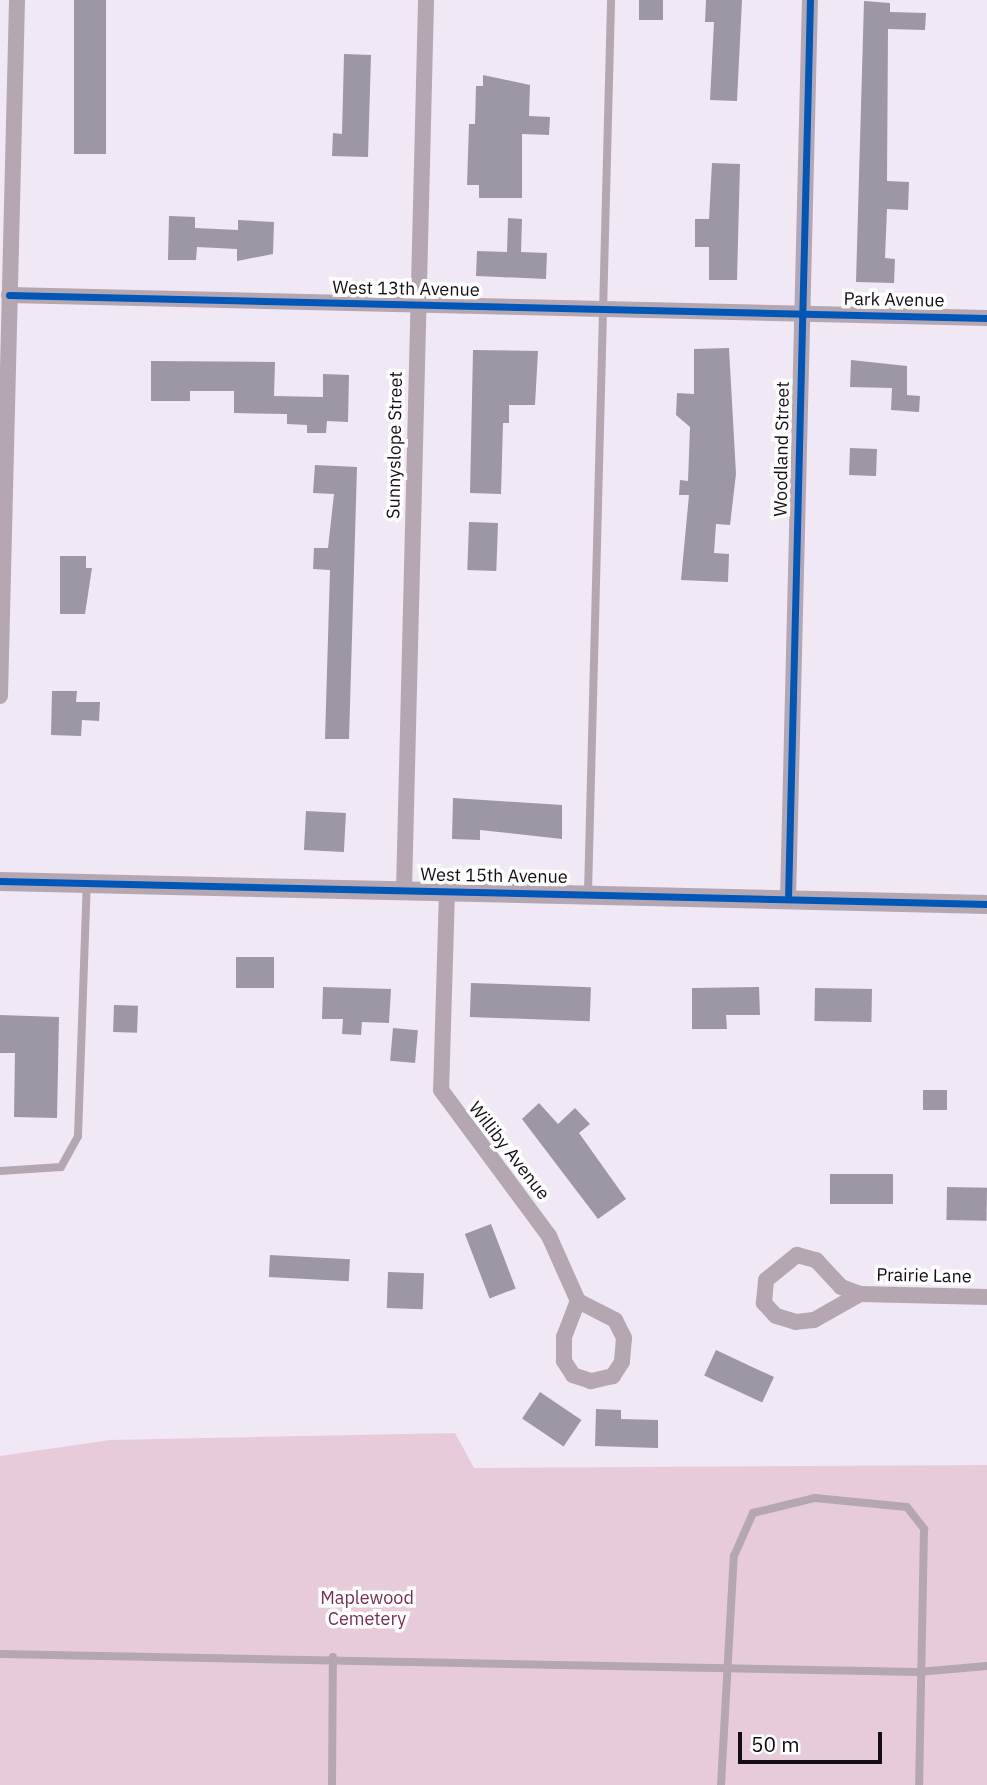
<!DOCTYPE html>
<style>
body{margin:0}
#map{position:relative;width:987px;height:1785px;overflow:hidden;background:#f1e8f5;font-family:"IBM Plex Sans",sans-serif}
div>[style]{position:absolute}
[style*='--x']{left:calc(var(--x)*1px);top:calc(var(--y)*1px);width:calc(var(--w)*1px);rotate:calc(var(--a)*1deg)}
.green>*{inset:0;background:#e8cbda}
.building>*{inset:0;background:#9c96a5;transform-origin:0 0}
.service>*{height:8px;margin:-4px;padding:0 4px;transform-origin:4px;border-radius:4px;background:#b5a7b2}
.minor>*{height:16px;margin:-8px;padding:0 8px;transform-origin:8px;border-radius:8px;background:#b5a7b2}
.tertiary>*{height:19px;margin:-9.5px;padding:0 9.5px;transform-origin:9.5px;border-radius:9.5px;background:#b5a7b2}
.cycleway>*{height:7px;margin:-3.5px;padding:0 3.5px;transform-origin:3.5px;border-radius:3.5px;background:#0057b8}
span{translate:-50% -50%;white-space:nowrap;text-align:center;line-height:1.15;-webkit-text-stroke:7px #fff;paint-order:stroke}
.street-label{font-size:18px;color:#130e16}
.park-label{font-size:18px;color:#7d2b4e}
.scale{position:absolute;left:738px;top:1732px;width:144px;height:32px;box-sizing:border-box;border:4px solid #130e16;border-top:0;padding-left:9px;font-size:21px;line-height:24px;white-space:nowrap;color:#130e16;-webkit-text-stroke:5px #fff;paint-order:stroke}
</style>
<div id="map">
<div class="green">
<div style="clip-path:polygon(455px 1433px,474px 1468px,987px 1465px,987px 1785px,0 1785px,0 1456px,110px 1440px)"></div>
</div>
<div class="building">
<div style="left:74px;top:0;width:32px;height:154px"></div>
<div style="left:639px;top:0;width:24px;height:20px"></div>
<div style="clip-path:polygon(706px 0,742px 0,737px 101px,710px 100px,714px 22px,705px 22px)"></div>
<div style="clip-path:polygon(864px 1px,890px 3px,890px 12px,926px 13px,925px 30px,888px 29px,887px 181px,909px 182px,908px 210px,887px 209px,885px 258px,895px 259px,894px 283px,856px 282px)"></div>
<div style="clip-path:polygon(344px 54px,371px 55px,368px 157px,332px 156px,333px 133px,342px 134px)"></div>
<div style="clip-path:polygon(483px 75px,530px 85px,529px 116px,550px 117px,549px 135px,522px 134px,522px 198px,479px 198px,479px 185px,467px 185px,469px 124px,475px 124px,476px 86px,483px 86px)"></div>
<div style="clip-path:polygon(712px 163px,740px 164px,737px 280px,709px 280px,709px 247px,695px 247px,695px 219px,709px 219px)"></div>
<div style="clip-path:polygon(169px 216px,195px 217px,195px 228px,238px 230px,238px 220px,274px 222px,273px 254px,237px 261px,237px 249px,197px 247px,196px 260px,168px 260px)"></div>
<div style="clip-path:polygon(508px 218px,522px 219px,521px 252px,547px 253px,546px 279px,476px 276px,477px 251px,507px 252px)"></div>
<div style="clip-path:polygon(729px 348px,736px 474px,730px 525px,716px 524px,714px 553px,729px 554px,728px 582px,681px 580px,689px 495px,679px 495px,680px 480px,688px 481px,690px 427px,676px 415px,677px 393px,694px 394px,694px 349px)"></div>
<div style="clip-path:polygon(473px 350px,538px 351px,535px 405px,509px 405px,509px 423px,503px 423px,501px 494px,470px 493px)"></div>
<div style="clip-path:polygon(851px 360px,907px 366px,907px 395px,920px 396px,919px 412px,891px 410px,892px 388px,850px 387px)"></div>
<div style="clip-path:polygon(151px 361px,275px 362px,274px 396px,323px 397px,323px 374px,349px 375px,348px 422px,327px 421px,326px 433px,307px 433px,307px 425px,287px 424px,287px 414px,234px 413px,234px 391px,190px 391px,190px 401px,151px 401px)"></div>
<div style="left:850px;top:448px;width:27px;height:27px;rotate:2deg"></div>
<div style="clip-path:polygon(315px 465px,357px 467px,349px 739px,325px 739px,330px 570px,313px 569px,314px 548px,328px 548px,334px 494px,313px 493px)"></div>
<div style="left:469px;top:522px;width:29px;height:48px;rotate:2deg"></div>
<div style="clip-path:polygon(60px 556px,86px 556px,86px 568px,92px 568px,85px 614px,60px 614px)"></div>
<div style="clip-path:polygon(52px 691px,77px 691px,76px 702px,100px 702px,99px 721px,82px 720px,81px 736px,51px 735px)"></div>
<div style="clip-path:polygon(453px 798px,562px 805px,562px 839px,480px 830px,480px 840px,452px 839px)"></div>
<div style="left:306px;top:811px;width:40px;height:39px;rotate:3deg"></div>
<div style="left:236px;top:957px;width:38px;height:31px"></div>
<div style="left:471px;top:983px;width:120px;height:34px;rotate:2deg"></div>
<div style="clip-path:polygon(323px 987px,391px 989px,389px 1023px,362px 1022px,361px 1035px,342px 1034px,343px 1019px,322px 1019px)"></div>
<div style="clip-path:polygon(759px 987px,760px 1015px,726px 1015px,727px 1029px,692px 1029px,692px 988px)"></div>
<div style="left:815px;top:988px;width:57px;height:33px;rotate:1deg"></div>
<div style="left:114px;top:1005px;width:24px;height:27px;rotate:2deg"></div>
<div style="clip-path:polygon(0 1015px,59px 1017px,57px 1118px,14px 1117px,15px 1053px,0 1053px)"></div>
<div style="left:393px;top:1028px;width:25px;height:33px;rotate:5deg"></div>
<div style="left:923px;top:1090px;width:24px;height:20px"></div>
<div style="clip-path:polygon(539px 1103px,558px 1124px,575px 1108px,590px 1124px,579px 1133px,626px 1199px,598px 1219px,522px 1119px)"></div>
<div style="left:830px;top:1174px;width:63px;height:30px"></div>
<div style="left:947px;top:1187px;width:40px;height:33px;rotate:1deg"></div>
<div style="left:491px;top:1224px;width:69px;height:28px;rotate:69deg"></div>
<div style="left:270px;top:1255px;width:80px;height:22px;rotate:3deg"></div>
<div style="left:388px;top:1272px;width:36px;height:36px;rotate:2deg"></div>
<div style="left:716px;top:1350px;width:64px;height:28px;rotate:25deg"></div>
<div style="left:540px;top:1392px;width:50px;height:32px;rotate:34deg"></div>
<div style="clip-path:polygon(596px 1409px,621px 1410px,621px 1419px,658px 1420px,658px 1448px,595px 1446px)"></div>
</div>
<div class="service">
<div style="--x:588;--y:893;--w:893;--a:-88.52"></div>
<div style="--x:0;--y:1171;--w:61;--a:-3.8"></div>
<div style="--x:61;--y:1167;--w:35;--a:-61"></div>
<div style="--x:78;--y:1136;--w:253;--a:-88"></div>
<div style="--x:0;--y:1654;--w:918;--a:1.12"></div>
<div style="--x:918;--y:1672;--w:69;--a:-5"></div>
<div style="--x:332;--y:1785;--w:128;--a:-89.6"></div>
<div style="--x:721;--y:1785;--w:229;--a:-86.8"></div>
<div style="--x:734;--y:1556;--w:47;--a:-66.2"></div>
<div style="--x:753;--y:1513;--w:64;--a:-13.6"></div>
<div style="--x:815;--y:1498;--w:92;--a:5.6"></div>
<div style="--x:907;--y:1507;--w:28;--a:52"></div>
<div style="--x:924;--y:1529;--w:256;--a:91.1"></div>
</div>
<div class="minor">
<div style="--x:9;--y:295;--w:978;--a:1.35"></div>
<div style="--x:0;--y:696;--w:696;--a:-88.6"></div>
<div style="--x:404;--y:890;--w:890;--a:-88.58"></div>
<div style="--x:447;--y:891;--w:199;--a:91.7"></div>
<div style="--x:441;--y:1090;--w:182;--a:53.5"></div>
<div style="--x:549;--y:1236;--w:71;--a:66"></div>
<div style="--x:788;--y:899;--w:899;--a:-88.6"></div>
<div style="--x:860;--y:1294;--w:53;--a:150.5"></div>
<div style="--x:814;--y:1320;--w:18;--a:174"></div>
<div style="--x:796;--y:1322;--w:21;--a:-163"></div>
<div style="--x:776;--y:1316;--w:18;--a:-133"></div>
<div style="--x:764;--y:1303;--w:23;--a:-85"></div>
<div style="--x:766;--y:1280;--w:40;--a:-39"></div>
<div style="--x:797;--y:1255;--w:20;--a:15"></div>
<div style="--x:816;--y:1260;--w:37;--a:47"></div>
<div style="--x:841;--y:1287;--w:20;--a:20"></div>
<div style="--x:860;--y:1294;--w:127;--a:1.4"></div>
<div style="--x:578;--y:1301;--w:42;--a:27.2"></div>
<div style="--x:615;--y:1320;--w:20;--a:63"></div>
<div style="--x:624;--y:1338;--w:24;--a:95"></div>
<div style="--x:622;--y:1362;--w:17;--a:123"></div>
<div style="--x:613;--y:1376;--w:23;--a:167"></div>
<div style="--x:591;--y:1381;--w:19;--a:-162"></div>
<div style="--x:573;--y:1375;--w:17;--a:-123"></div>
<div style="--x:564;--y:1361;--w:24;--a:-90"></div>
<div style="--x:564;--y:1337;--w:39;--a:-69"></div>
</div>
<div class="tertiary">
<div style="--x:0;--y:881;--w:987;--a:1.33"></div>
</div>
<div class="cycleway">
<div style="--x:9;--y:295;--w:978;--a:1.35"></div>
<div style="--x:0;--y:881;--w:987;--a:1.33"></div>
<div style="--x:788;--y:899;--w:899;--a:-88.6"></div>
</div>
<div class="street-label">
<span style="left:406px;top:289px;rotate:1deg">West 13th Avenue</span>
<span style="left:894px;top:300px;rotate:1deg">Park Avenue</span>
<span style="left:395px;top:445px;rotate:-89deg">Sunnyslope Street</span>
<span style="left:782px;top:449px;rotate:-89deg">Woodland Street</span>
<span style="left:494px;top:876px;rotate:1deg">West 15th Avenue</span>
<span style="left:509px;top:1151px;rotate:52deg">Williby Avenue</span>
<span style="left:924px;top:1276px;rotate:1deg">Prairie Lane</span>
</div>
<div class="park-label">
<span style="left:367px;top:1609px">Maplewood<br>Cemetery</span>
</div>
<div class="scale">50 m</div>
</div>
